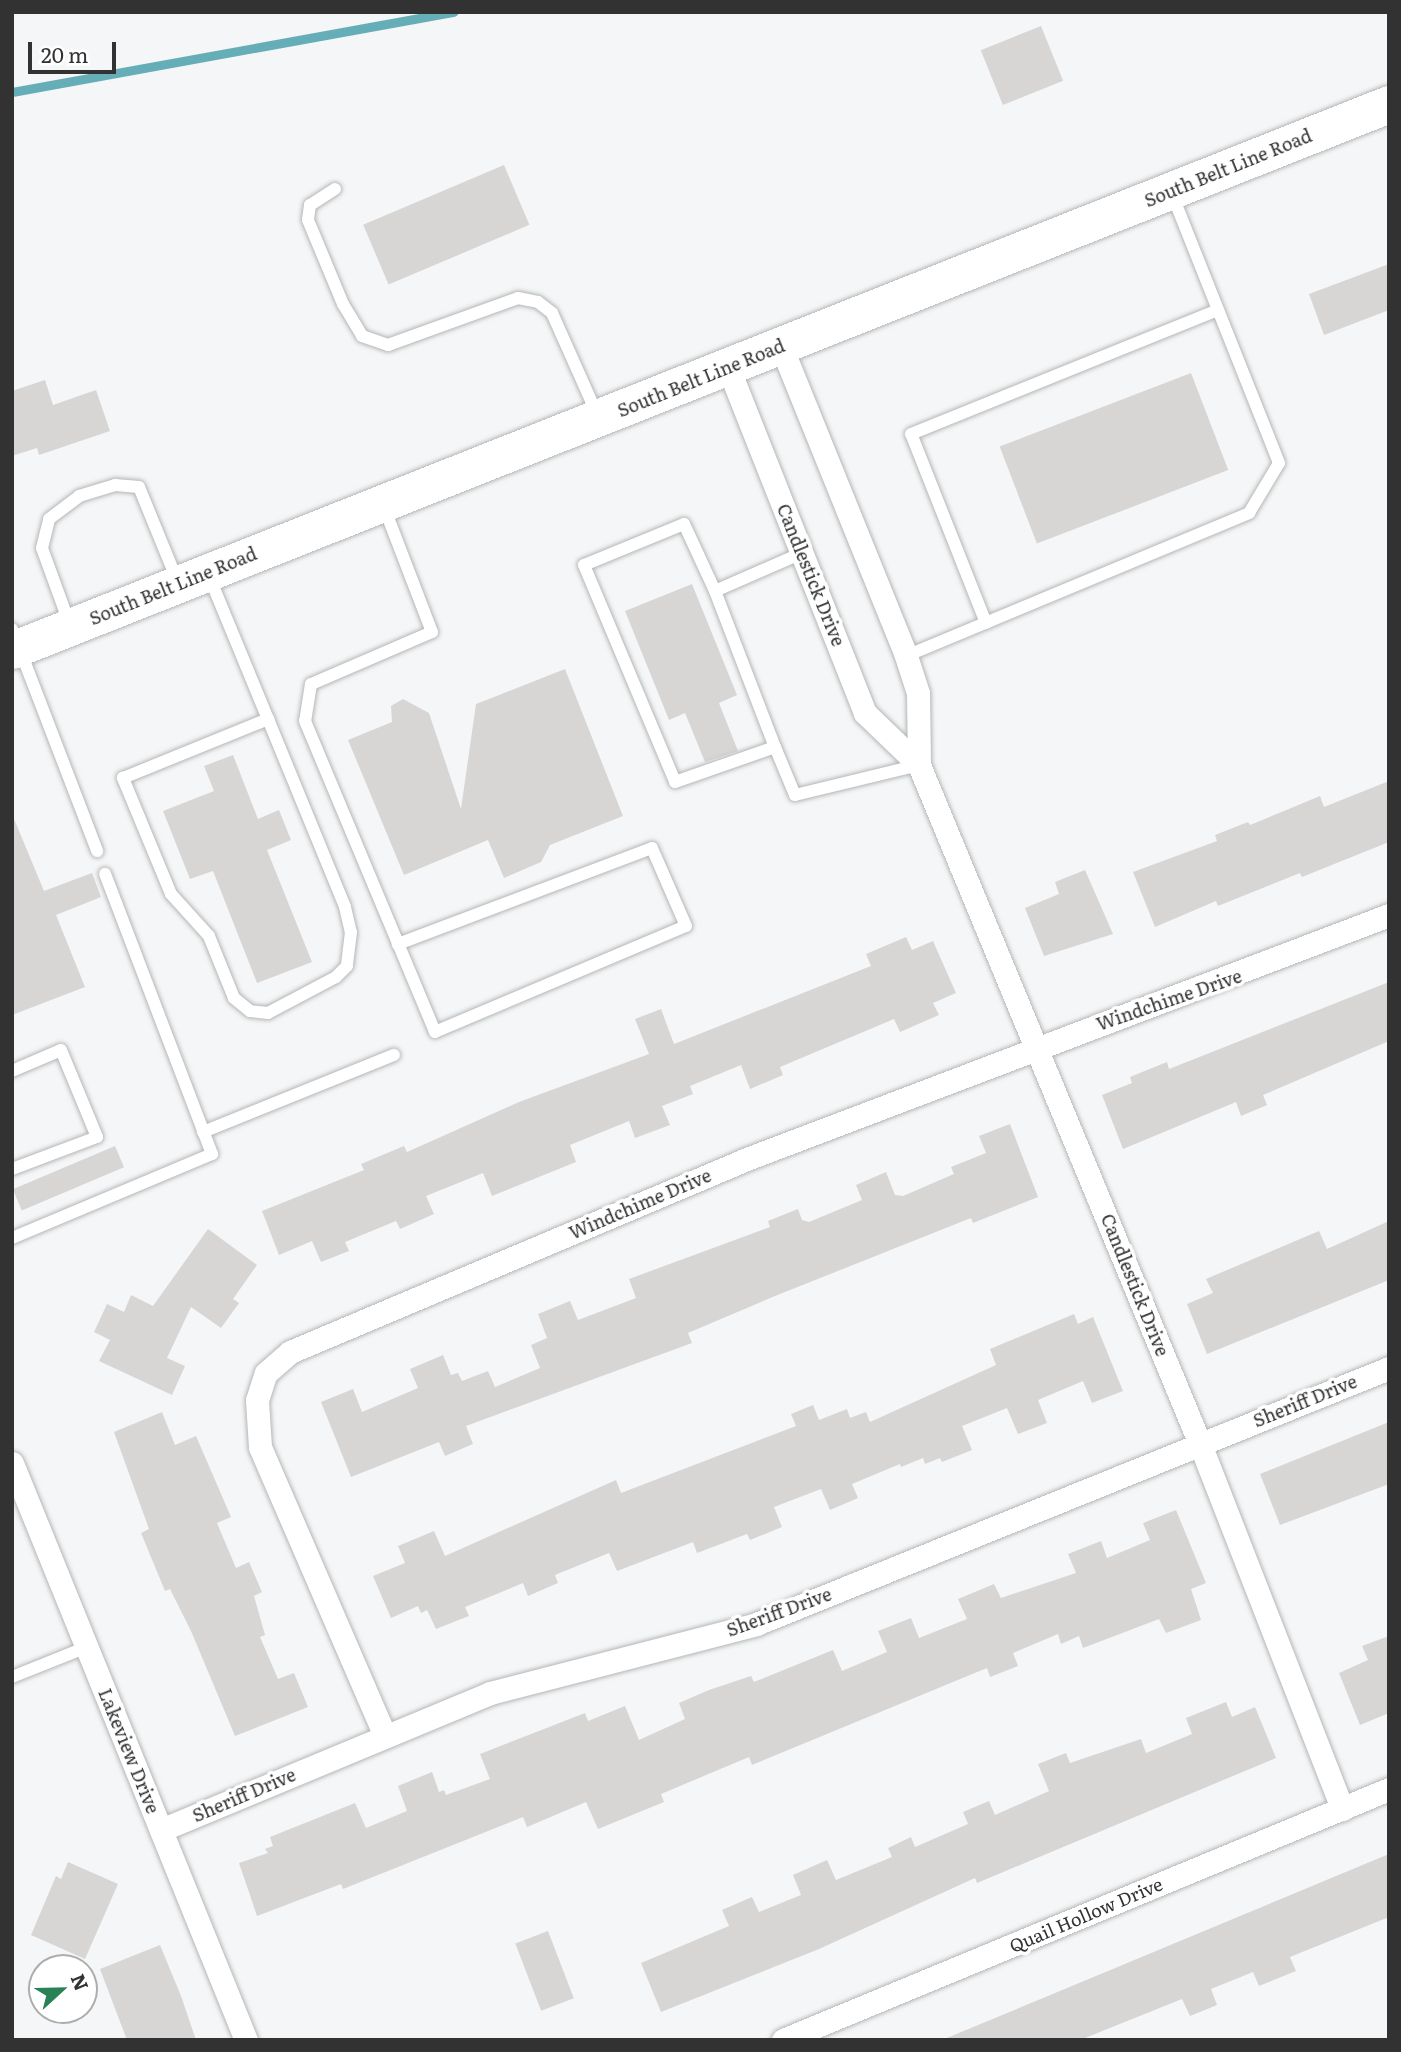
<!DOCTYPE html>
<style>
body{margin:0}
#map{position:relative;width:1401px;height:2052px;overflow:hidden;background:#f5f6f7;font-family:Literata,serif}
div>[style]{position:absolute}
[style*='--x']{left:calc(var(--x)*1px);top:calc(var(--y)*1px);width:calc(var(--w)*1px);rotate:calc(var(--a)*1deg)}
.stream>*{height:9px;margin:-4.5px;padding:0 4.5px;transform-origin:4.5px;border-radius:4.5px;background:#66aeb7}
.building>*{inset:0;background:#d7d6d5;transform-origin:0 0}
.roads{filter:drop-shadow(0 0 2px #b5b6b7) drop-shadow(0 0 2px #b5b6b7)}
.service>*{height:12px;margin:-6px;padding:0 6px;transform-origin:6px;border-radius:6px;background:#fff}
.minor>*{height:23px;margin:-11.5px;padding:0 11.5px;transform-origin:11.5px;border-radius:11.5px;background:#fff}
.primary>*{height:37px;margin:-18.5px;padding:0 18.5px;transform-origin:18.5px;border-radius:18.5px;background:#fff}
span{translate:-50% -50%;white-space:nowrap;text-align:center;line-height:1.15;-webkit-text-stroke:7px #fff;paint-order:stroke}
.street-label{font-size:18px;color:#323233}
.frame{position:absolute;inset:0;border:14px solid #323233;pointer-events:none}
.north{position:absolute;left:28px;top:1954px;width:70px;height:70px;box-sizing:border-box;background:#fff;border:2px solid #adadad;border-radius:50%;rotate:68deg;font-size:19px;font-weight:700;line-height:28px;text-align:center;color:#323233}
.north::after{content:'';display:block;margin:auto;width:24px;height:32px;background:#298156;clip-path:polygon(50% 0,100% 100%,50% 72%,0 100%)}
.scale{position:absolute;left:28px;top:42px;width:88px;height:32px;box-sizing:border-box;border:4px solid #323233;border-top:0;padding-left:9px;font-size:21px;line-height:24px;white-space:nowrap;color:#323233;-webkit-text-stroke:5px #fff;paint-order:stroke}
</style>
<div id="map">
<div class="stream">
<div style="--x:12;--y:92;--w:449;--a:-10.3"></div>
</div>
<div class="building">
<div style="left:1041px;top:26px;width:59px;height:65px;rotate:68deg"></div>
<div style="left:504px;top:165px;width:65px;height:153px;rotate:67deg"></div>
<div style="clip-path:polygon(1389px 264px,1389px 310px,1324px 335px,1309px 294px)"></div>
<div style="left:1191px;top:373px;width:104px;height:205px;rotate:69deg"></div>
<div style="clip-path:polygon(45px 380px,53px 405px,96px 390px,110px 431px,39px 455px,37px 448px,12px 456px,12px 391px)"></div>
<div style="clip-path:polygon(692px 584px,737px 695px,719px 703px,738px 751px,705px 762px,685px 713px,669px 720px,625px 611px)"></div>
<div style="clip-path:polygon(565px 669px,623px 816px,550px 845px,541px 862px,504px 878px,488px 840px,404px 875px,348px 740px,392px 722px,391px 706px,403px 699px,429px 713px,461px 809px,476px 704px)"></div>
<div style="clip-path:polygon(233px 755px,258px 819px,279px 810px,291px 840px,267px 850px,312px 962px,257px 983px,213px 871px,190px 879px,163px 811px,214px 791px,204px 766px)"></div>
<div style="clip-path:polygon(1389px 781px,1389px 842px,1302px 877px,1300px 873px,1218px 906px,1216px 901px,1155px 927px,1133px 872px,1217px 841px,1215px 835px,1248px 822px,1250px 825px,1320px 796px,1324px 807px)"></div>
<div style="clip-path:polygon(12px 814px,44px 891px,92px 873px,101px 897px,56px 915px,85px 987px,12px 1015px)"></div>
<div style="clip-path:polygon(1085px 870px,1113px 934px,1044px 956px,1025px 908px,1059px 894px,1055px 882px)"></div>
<div style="clip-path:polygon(906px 937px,912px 950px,933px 941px,956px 993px,933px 1003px,939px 1015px,900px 1032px,894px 1019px,780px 1067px,783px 1075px,750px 1089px,741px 1065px,690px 1086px,693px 1094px,662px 1106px,670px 1125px,635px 1138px,629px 1121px,570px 1145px,576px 1162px,492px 1196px,483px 1173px,426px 1196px,434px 1214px,400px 1229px,396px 1221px,345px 1242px,349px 1251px,321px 1262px,312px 1241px,279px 1255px,262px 1211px,364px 1170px,361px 1164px,404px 1146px,407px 1152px,519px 1102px,649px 1054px,635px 1019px,661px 1009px,674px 1044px,871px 966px,866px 954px)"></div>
<div style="clip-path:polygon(1389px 982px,1389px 1041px,1263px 1095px,1267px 1105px,1241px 1116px,1236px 1102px,1123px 1149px,1102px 1095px,1132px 1083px,1130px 1077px,1167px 1062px,1169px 1069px)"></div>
<div style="clip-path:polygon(1010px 1124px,1038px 1197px,973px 1223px,971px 1218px,775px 1296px,688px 1333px,692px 1343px,466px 1426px,473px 1444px,445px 1456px,439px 1442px,351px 1477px,321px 1402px,353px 1389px,362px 1412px,418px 1388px,410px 1369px,443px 1355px,451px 1375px,458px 1373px,462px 1381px,488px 1371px,495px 1387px,540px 1368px,531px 1345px,547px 1338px,538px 1314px,570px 1301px,578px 1320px,636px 1298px,629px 1279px,770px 1227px,768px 1221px,798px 1209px,802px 1220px,809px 1222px,862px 1200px,856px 1185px,886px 1172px,895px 1195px,903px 1196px,954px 1174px,951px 1167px,986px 1153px,979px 1136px)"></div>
<div style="left:115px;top:1146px;width:23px;height:111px;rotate:67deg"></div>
<div style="clip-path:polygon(1389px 1221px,1389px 1280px,1207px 1354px,1187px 1304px,1213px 1293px,1206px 1279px,1319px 1231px,1327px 1249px)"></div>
<div style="clip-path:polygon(208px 1229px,257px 1265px,233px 1299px,239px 1303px,221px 1328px,191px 1307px,167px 1358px,185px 1366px,172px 1395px,99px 1361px,110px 1340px,94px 1332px,107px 1304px,124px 1312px,131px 1295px,153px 1306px)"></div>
<div style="clip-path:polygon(1074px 1314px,1078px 1324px,1093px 1317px,1123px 1391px,1092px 1403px,1083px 1381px,1038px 1400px,1047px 1423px,1018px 1434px,1007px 1408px,962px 1426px,972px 1450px,942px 1462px,940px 1458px,925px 1464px,923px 1458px,901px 1467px,900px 1464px,852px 1484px,858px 1498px,830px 1510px,821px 1489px,774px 1507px,782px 1527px,750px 1540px,747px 1534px,697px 1553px,693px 1542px,617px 1571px,609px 1553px,555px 1575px,558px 1583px,528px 1596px,523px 1583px,465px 1607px,469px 1616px,436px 1629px,427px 1610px,421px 1613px,418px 1606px,391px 1618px,373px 1576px,405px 1563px,398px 1546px,434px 1531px,445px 1556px,616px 1480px,621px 1493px,796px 1426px,791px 1414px,813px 1405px,819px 1420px,847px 1409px,850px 1418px,866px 1412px,870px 1422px,996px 1365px,990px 1349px)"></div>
<div style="clip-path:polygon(162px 1412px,175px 1445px,196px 1436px,231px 1517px,217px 1523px,236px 1568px,249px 1562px,262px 1592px,254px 1596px,265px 1635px,260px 1637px,278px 1679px,294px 1673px,308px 1707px,235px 1736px,191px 1631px,170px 1589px,165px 1591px,141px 1533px,149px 1529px,114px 1432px)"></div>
<div style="clip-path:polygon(1389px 1422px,1389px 1484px,1280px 1525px,1260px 1474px)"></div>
<div style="clip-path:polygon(1176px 1510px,1206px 1583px,1191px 1589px,1201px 1620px,1166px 1633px,1159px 1619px,1083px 1648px,1079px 1636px,1061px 1644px,1058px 1634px,1013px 1653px,1018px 1666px,990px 1677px,987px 1668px,752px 1765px,749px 1757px,661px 1794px,664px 1802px,598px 1829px,586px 1802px,527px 1827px,523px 1817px,343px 1889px,341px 1884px,257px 1916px,239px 1863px,268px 1853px,265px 1849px,273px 1846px,270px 1837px,355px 1803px,366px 1828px,407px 1811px,398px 1786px,432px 1772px,439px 1792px,444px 1790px,446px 1795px,490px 1779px,480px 1754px,585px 1713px,588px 1721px,625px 1706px,639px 1740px,685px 1719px,679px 1703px,709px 1690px,751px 1676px,754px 1682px,833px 1650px,842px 1671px,887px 1652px,878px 1631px,911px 1618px,919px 1638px,967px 1619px,958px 1599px,994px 1584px,1001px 1598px,1076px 1573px,1068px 1554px,1101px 1541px,1107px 1558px,1150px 1540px,1143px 1523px)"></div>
<div style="clip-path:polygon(1389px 1636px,1389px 1713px,1360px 1725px,1339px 1673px,1368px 1660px,1362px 1646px)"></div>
<div style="clip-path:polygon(1226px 1702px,1232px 1717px,1255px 1707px,1276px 1758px,977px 1883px,975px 1878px,819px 1949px,661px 2012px,641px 1963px,729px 1926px,722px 1910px,752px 1897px,759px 1912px,801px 1895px,793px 1875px,827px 1860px,836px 1880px,892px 1857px,888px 1848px,911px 1837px,915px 1847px,968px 1824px,963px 1812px,989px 1801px,995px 1815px,1049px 1791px,1038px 1764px,1066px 1753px,1070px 1763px,1141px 1739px,1146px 1753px,1192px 1734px,1186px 1718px)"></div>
<div style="clip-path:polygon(1389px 1854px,1389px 1917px,1290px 1957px,1296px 1971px,1259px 1986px,1253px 1972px,1211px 1989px,1217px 2005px,1190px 2016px,1182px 1999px,1080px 2040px,942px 2040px)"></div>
<div style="clip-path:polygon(68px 1862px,118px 1884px,85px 1959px,31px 1935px,56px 1876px,61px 1879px)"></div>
<div style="left:548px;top:1931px;width:72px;height:35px;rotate:69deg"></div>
<div style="clip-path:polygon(160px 1945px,181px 1996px,196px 2040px,127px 2040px,100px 1969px)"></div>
</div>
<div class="roads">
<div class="service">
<div style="--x:335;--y:189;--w:30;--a:147"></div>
<div style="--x:310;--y:205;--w:15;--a:98"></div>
<div style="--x:308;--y:220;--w:91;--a:67.4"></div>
<div style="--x:343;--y:304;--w:37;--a:59"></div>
<div style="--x:362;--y:336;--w:28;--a:19"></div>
<div style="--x:388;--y:345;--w:138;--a:-19.9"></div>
<div style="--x:518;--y:298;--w:20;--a:11"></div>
<div style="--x:538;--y:302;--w:18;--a:38"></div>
<div style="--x:552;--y:313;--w:111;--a:66"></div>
<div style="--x:384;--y:507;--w:134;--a:69"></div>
<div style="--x:432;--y:632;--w:132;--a:156.7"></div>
<div style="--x:311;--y:684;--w:37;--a:99"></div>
<div style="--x:305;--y:721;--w:337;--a:67.3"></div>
<div style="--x:435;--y:1032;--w:272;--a:-22.9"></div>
<div style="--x:686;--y:926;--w:85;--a:-113.6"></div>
<div style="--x:652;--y:848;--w:272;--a:159.3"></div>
<div style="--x:802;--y:553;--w:95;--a:156.4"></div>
<div style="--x:715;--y:591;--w:74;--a:-114.8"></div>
<div style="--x:684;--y:524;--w:108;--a:157.7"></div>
<div style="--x:584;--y:565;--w:235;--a:67.2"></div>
<div style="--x:675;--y:782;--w:106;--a:-19.3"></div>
<div style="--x:775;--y:747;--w:52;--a:67.4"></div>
<div style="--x:795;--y:795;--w:128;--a:-13.6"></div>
<div style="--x:209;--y:576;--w:155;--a:67.6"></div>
<div style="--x:268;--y:719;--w:203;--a:67.7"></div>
<div style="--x:345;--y:907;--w:26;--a:77"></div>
<div style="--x:351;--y:932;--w:34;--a:97"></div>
<div style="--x:347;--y:966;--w:16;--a:135"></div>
<div style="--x:336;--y:977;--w:77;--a:152.1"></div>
<div style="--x:268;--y:1013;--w:18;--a:-174"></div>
<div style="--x:250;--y:1011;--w:21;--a:-141"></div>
<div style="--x:234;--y:998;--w:67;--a:-112"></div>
<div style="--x:209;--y:936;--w:57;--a:-132.1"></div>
<div style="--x:171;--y:894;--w:126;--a:-112.5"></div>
<div style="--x:123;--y:778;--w:157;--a:-22.1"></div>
<div style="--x:715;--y:591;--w:167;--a:69"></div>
<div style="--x:986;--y:623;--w:203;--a:-111.6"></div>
<div style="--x:911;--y:434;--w:331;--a:-22"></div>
<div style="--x:70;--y:625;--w:82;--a:-110"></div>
<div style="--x:42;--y:548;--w:30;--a:-76"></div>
<div style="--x:49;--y:519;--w:38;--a:-37"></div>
<div style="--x:79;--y:496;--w:38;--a:-17"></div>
<div style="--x:115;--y:485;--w:24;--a:5"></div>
<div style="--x:139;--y:487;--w:100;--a:67.8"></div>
<div style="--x:12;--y:629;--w:238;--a:69"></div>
<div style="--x:906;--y:656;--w:372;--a:-22.6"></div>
<div style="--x:1249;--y:513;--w:58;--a:-59"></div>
<div style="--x:1279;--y:463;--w:289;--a:-111.7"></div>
<div style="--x:12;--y:1071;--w:53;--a:-23.2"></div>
<div style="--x:61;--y:1050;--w:94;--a:67.5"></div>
<div style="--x:97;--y:1137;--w:91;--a:159.4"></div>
<div style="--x:203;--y:1132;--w:206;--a:-22"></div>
<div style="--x:12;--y:1238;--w:217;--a:-22.8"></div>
<div style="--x:212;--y:1154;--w:300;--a:-110.9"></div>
<div style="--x:12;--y:1677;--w:81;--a:-21.8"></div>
</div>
<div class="minor">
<div style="--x:781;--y:346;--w:334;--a:68"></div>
<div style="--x:906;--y:656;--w:39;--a:72"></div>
<div style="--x:918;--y:693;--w:72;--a:89.2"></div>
<div style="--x:919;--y:765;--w:735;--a:67.52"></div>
<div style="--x:1200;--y:1444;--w:392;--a:68.7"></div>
<div style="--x:728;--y:367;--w:372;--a:68.4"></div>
<div style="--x:865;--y:713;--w:75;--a:43.9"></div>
<div style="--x:12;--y:1463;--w:623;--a:67.93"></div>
<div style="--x:385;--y:1736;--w:315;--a:-113.4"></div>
<div style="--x:260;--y:1447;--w:47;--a:-93.7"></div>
<div style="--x:257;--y:1400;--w:28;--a:-72"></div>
<div style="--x:266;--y:1373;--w:32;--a:-41"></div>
<div style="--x:290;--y:1352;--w:493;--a:-22.9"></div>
<div style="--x:744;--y:1160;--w:690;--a:-20.8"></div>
<div style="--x:161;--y:1830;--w:356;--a:-22.6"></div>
<div style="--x:490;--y:1693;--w:275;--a:-14.5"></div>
<div style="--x:756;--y:1624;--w:683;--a:-22.02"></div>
<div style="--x:783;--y:2040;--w:656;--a:-22.5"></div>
</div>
<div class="primary">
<div style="--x:12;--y:650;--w:1481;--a:-21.63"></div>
</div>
</div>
<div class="street-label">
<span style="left:1228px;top:168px;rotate:-22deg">South Belt Line Road</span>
<span style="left:701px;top:378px;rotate:-22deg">South Belt Line Road</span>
<span style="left:811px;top:575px;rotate:68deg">Candlestick Drive</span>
<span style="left:173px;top:586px;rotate:-22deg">South Belt Line Road</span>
<span style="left:1169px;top:1000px;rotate:-19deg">Windchime Drive</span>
<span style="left:640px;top:1204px;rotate:-23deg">Windchime Drive</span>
<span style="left:1135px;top:1285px;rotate:68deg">Candlestick Drive</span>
<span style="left:1305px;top:1401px;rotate:-22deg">Sheriff Drive</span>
<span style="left:779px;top:1612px;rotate:-20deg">Sheriff Drive</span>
<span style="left:129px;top:1751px;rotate:68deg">Lakeview Drive</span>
<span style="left:244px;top:1795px;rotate:-23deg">Sheriff Drive</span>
<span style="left:1086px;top:1915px;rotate:-23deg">Quail Hollow Drive</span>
</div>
<div class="frame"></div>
<div class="north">N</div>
<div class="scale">20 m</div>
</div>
